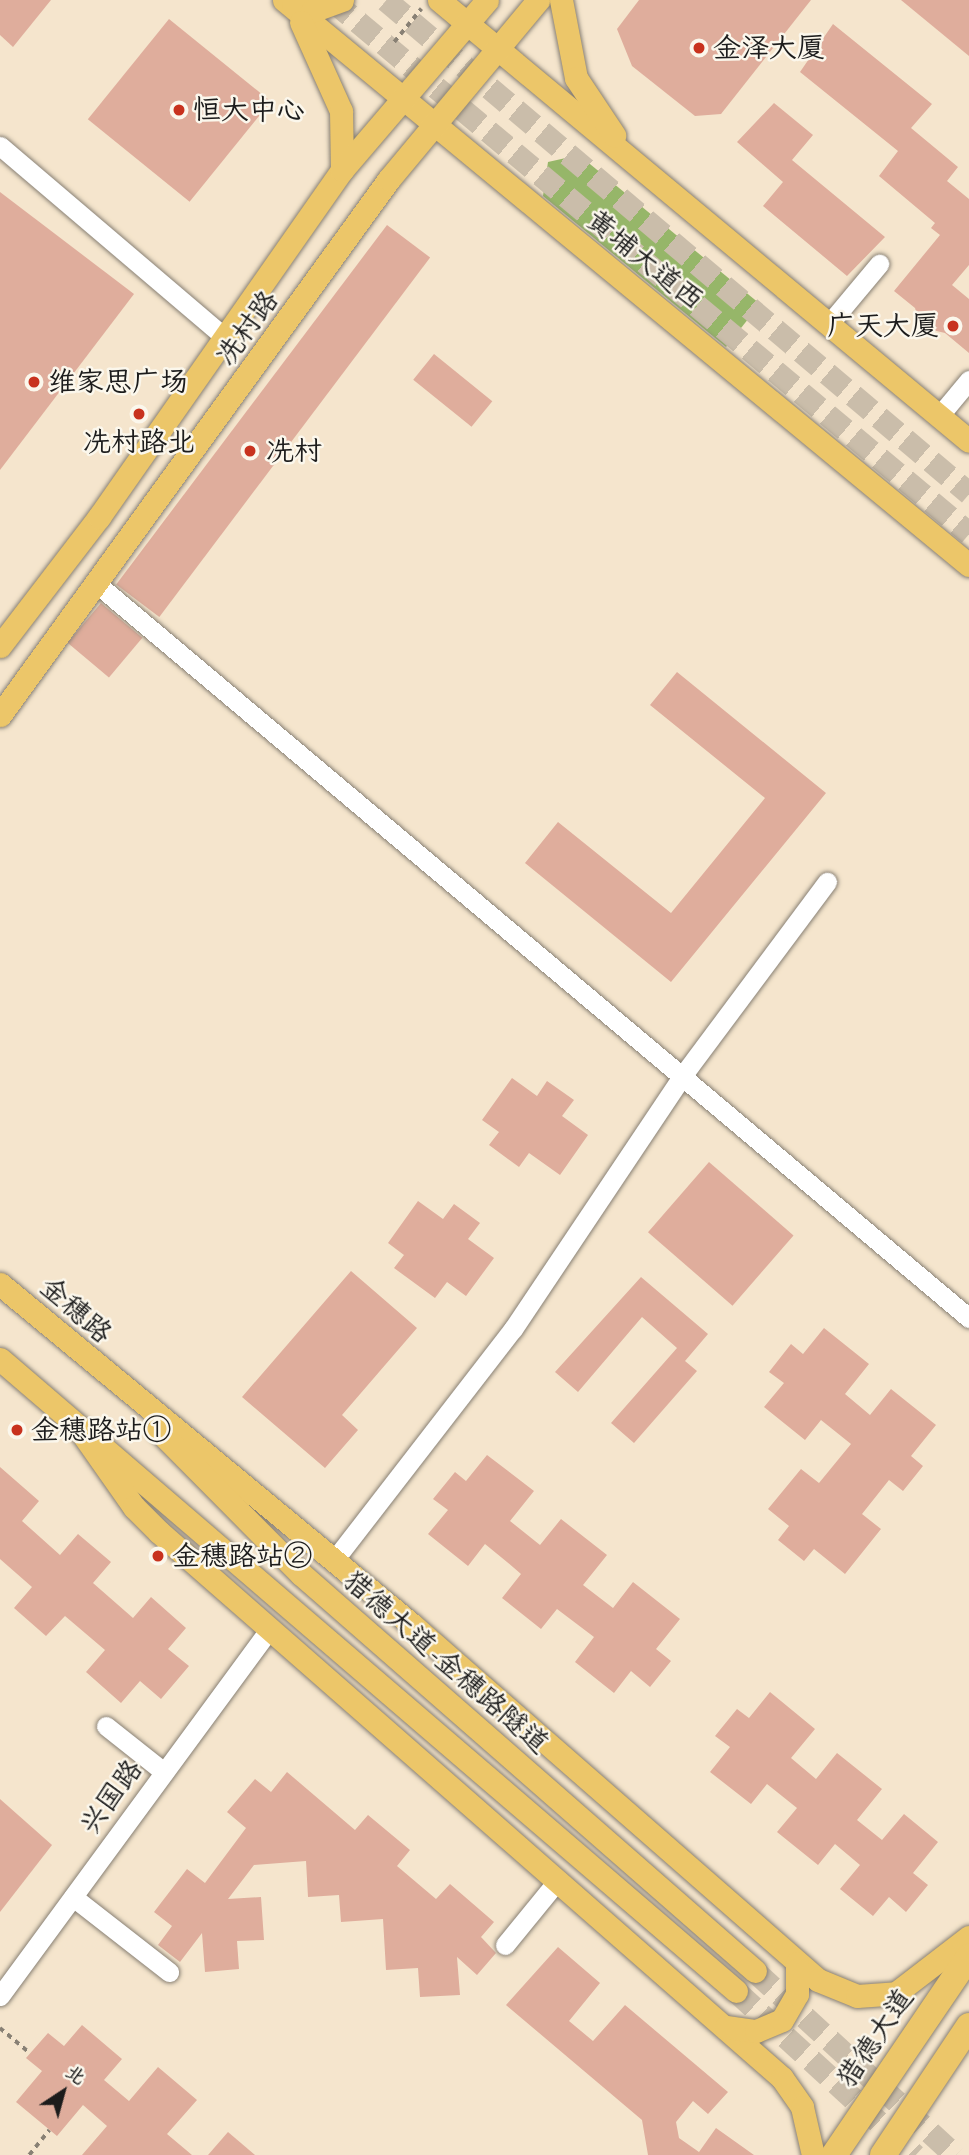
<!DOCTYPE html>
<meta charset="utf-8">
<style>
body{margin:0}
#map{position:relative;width:969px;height:2155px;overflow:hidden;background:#f5e5cd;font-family:Caveat,"LXGW WenKai TC",sans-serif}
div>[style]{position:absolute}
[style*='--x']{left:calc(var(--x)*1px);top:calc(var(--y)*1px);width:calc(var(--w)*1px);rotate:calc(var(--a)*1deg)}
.forest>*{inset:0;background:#96b669}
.building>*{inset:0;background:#dfad9c;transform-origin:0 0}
.major-tunnel>*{height:23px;margin-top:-11.5px;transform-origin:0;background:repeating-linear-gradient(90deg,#cabdaa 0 23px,transparent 0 34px)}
.path>*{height:3.5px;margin-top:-1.75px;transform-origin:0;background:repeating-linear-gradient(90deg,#888074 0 5px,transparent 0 10px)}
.roads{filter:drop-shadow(0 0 2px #888074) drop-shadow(0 0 2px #888074)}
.minor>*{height:19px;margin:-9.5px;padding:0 9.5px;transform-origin:9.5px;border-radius:9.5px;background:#fff}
.major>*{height:23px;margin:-11.5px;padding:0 11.5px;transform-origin:11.5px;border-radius:11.5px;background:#ecc669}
.highway>*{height:26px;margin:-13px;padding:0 13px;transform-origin:13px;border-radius:13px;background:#ecc669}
.dots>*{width:19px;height:19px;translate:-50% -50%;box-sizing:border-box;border:4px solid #fbf7ec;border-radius:50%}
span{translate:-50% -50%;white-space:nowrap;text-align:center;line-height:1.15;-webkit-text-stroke:5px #fbf7ec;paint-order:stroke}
.poi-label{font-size:28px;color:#1c1c1c}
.left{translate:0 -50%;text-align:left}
.right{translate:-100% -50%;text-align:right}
.street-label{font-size:28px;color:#1c1c1c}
.north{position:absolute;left:28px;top:2057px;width:70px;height:70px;-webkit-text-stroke:5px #fbf7ec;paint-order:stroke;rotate:36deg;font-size:19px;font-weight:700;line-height:28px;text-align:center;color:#1c1c1c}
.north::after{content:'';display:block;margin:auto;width:24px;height:32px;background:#1c1c1c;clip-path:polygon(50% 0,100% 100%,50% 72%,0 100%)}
</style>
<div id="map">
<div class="forest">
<div style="clip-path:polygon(579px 155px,760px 304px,726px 347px,543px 196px,548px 162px)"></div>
</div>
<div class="building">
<div style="clip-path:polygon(0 0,51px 0,13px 47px,0 35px)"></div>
<div style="clip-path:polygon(639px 0,811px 0,721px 114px,695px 116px,632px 66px,617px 29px)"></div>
<div style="clip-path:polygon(901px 0,969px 0,969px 56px)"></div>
<div style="left:169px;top:19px;width:131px;height:129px;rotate:39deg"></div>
<div style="clip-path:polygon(833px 24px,932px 104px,911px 128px,958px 167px,947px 181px,969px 199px,969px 265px,952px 285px,969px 299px,969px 353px,945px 333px,920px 327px,915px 308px,894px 291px,940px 235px,931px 228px,935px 223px,879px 176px,898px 151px,800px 72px)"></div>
<div style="clip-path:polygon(774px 103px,813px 135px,792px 160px,885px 237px,847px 276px,763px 206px,783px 182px,737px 142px)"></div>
<div style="clip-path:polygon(0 192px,134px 294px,0 470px)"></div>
<div style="left:387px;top:225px;width:54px;height:450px;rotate:37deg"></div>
<div style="left:434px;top:354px;width:75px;height:33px;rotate:39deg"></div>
<div style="left:101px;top:603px;width:54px;height:52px;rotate:40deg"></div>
<div style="clip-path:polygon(677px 672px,826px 793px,671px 982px,525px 863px,558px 822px,671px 913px,765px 798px,650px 705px)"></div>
<div style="clip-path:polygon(512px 1078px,537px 1096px,547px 1081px,574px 1100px,562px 1116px,588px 1135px,560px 1175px,529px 1153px,519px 1167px,489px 1145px,499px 1132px,482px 1120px)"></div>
<div style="left:709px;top:1162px;width:112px;height:93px;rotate:41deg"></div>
<div style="clip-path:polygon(418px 1201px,443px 1219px,454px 1204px,480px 1223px,468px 1239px,494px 1258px,466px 1296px,447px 1282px,435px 1298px,394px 1268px,404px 1255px,388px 1243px)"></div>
<div style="clip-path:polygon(351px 1271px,417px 1328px,342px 1415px,358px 1430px,325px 1468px,242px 1397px)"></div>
<div style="clip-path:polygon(641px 1277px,708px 1334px,685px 1361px,697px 1371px,634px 1443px,611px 1423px,677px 1348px,642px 1317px,578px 1392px,555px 1372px)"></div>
<div style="clip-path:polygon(824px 1328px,869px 1364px,845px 1394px,870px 1415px,891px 1389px,936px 1425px,911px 1456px,923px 1466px,903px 1491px,889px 1480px,862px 1514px,881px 1529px,845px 1574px,814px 1549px,804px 1561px,778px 1540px,789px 1526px,768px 1509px,801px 1469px,819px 1483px,851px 1444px,821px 1420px,805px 1440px,764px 1407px,784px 1383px,769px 1372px,791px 1344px,803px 1354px)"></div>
<div style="clip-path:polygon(487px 1455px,534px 1491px,510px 1521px,540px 1545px,561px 1519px,607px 1555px,583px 1585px,613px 1608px,633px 1582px,680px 1619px,656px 1649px,671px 1661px,650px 1687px,631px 1671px,614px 1693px,575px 1662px,594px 1637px,557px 1609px,541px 1629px,502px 1598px,521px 1574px,507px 1562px,485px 1544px,468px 1566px,428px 1534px,448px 1510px,433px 1499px,455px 1472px,466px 1481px)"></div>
<div style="clip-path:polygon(0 1467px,39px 1501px,22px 1521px,60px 1555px,78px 1534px,111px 1562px,93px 1583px,133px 1618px,151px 1597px,186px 1628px,168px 1649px,189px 1666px,161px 1699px,140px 1681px,121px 1703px,86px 1672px,105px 1650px,65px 1616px,46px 1636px,14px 1608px,32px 1587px,0 1559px)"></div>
<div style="clip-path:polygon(770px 1692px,815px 1729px,791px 1758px,816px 1779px,837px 1753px,882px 1789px,857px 1820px,882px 1840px,904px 1814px,938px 1842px,913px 1873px,928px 1885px,906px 1912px,889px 1897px,873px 1916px,840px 1889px,860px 1865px,835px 1844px,818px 1865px,777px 1832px,797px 1808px,767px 1784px,751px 1804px,710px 1772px,730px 1747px,715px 1736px,737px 1709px,749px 1718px)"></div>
<div style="clip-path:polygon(287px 1772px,355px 1830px,368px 1815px,410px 1850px,397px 1866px,436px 1899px,450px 1884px,494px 1922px,481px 1937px,496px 1953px,477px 1975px,457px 1957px,460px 1995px,420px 1997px,418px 1968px,386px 1970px,383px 1919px,341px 1922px,339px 1895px,308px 1897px,306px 1861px,254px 1865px,228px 1899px,261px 1897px,264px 1940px,237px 1941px,239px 1969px,205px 1972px,202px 1933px,180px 1962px,158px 1945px,172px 1926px,154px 1912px,187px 1869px,205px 1883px,246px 1828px,227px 1812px,255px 1779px,271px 1792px)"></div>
<div style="clip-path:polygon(0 1799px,52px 1845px,0 1912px)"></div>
<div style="clip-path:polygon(558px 1947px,600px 1983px,569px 2021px,593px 2041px,625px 2005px,728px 2092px,708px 2114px,693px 2101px,676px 2122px,679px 2138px,699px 2152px,716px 2128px,754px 2155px,648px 2155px,642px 2120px,506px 2005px)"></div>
<div style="clip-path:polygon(82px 2025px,122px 2059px,104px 2080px,129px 2101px,158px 2067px,197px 2100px,167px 2134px,192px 2155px,82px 2155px,107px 2126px,83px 2105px,57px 2136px,16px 2102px,42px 2071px,26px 2058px,48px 2033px,64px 2046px)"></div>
<div style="clip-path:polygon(228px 2132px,255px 2155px,208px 2155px)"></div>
</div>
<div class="major-tunnel">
<div style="--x:332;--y:0;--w:831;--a:39.92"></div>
<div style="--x:386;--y:0;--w:764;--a:40.22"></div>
<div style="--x:755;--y:1971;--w:272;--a:42.6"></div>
<div style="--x:736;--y:1991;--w:243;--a:42.5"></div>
</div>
<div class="path">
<div style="--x:394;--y:42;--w:43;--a:-50.7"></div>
<div style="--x:0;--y:2028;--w:39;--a:40"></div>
<div style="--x:29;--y:2155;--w:32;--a:-51"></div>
</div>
<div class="roads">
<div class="minor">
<div style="--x:0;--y:146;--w:290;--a:40.4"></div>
<div style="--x:828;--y:325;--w:80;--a:-50.1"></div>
<div style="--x:939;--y:416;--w:47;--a:-50.2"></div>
<div style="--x:97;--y:584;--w:1140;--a:40.09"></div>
<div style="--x:335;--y:1559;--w:291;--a:-52.3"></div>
<div style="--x:513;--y:1329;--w:306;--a:-56.2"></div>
<div style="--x:683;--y:1075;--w:241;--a:-53.3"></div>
<div style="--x:106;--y:1726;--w:74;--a:38.4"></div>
<div style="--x:73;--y:1897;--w:122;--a:38"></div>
<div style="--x:505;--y:1945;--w:84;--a:-50.8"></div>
<div style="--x:0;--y:1996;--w:453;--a:-53.7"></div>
</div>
<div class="major">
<div style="--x:284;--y:0;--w:888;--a:39.52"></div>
<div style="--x:439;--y:0;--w:689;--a:39.76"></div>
<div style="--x:561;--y:0;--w:79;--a:79.1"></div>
<div style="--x:576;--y:78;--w:69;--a:56.3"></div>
<div style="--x:293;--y:5;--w:20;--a:18"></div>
<div style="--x:312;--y:11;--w:32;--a:-20"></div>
<div style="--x:301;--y:22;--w:98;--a:65.8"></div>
<div style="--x:341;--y:111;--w:59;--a:89"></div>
<div style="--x:0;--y:646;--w:163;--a:-52.5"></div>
<div style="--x:99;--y:517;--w:424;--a:-55"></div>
<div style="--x:342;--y:170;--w:223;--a:-49.5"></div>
<div style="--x:0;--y:715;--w:662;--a:-54.03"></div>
<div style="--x:389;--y:179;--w:233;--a:-50.2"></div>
<div style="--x:0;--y:1284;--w:533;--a:39.6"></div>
<div style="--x:411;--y:1624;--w:541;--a:41.18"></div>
<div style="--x:818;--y:1980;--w:42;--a:22.3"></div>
<div style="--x:857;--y:1996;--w:39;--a:-4"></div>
<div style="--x:896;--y:1993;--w:92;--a:-37.5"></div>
<div style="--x:0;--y:1359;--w:970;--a:40.65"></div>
<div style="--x:77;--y:1426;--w:99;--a:54.9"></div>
<div style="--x:134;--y:1507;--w:35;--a:45"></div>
<div style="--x:159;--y:1532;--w:828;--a:41.23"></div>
<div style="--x:782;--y:2078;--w:35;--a:55"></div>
<div style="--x:802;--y:2107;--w:49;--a:77.1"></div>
<div style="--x:158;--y:1430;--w:203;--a:45.2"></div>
<div style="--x:301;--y:1574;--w:603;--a:41.17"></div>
<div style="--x:726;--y:2027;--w:30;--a:8"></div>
<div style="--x:756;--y:2031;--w:28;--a:-23"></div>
<div style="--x:782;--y:2020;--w:30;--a:-60"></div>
<div style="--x:797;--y:1994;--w:31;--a:-90"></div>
</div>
<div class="highway">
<div style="--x:834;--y:2155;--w:240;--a:-55.8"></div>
<div style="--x:883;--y:2155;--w:155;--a:-56.3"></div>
</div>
</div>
<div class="dots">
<div style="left:699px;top:48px;background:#c8321e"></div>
<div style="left:179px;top:110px;background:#c8321e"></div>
<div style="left:953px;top:326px;background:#c8321e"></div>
<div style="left:34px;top:382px;background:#c8321e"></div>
<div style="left:139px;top:414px;background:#c8321e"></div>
<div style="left:250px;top:451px;background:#c8321e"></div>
<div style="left:17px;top:1430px;background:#c8321e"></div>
<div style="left:158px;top:1556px;background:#c8321e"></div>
</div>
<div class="poi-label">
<span class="left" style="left:713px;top:48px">金泽大厦</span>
<span class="left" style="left:193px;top:110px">恒大中心</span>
<span class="right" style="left:939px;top:326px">广天大厦</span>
<span class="left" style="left:48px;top:382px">维家思广场</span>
<span style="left:139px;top:442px">冼村路北</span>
<span class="left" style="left:266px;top:451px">冼村</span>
<span class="left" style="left:31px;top:1430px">金穗路站①</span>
<span class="left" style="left:172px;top:1556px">金穗路站②</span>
</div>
<div class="street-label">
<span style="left:645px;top:260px;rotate:39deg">黄埔大道西</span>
<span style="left:247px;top:328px;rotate:-54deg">冼村路</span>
<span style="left:76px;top:1310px;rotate:41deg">金穗路</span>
<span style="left:446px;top:1662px;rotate:41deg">猎德大道-金穗路隧道</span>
<span style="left:111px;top:1797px;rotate:-54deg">兴国路</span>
<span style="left:875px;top:2038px;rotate:-56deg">猎德大道</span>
</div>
<div class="north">北</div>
</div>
